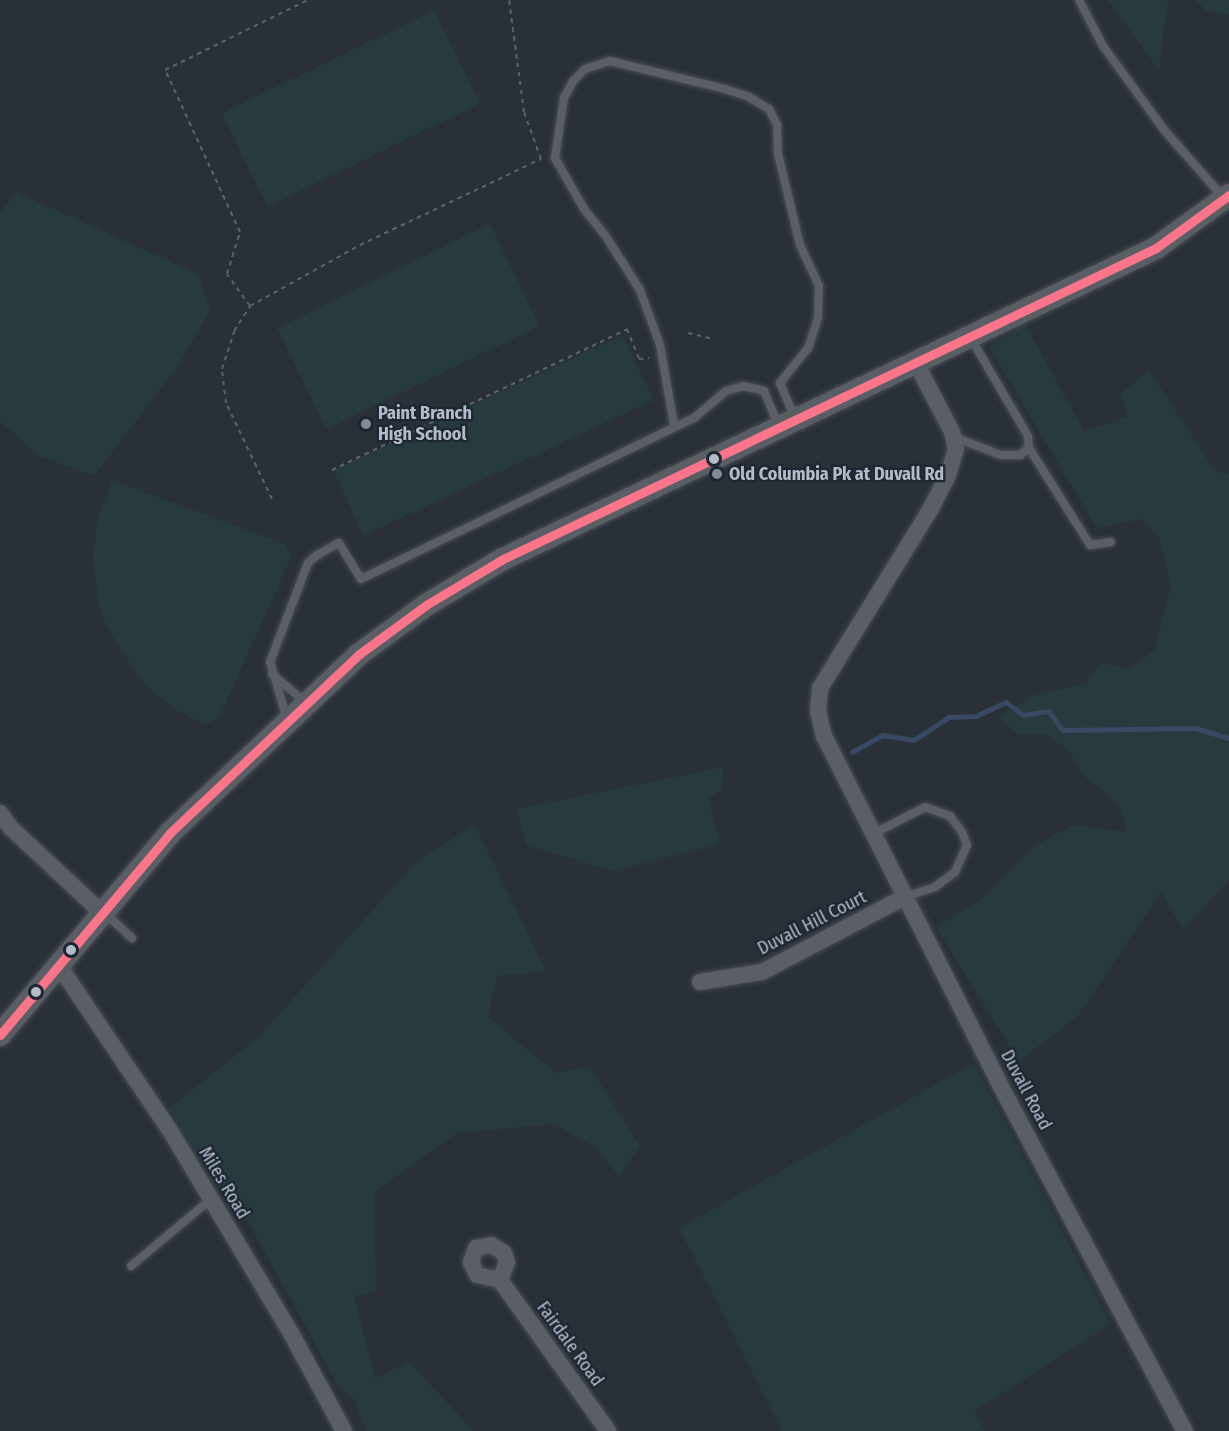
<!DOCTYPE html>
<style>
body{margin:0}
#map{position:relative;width:1229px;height:1431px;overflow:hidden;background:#2a3038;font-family:"Fira Sans Condensed",sans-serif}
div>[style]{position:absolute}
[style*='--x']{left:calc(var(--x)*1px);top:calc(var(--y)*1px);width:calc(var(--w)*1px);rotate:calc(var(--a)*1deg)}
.green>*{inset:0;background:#273a3e;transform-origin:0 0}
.stream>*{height:4.5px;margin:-2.25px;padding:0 2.25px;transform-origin:2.25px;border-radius:2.25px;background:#384963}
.path>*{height:2px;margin-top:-1px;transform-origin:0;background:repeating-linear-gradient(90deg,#5d636a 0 4.5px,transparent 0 9px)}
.roads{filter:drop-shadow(0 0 2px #484c53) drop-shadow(0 0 2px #484c53)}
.lane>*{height:8px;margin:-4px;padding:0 4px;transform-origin:4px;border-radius:4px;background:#5a5e66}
.street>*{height:16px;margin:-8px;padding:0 8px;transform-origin:8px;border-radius:8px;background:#5a5e66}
.secondary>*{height:22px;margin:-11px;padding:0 11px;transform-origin:11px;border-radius:11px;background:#595d64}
.bus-1>*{height:9px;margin:-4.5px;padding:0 4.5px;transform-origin:4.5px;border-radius:4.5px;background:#fa758a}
.dots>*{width:16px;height:16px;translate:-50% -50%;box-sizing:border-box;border:3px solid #1d2633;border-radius:50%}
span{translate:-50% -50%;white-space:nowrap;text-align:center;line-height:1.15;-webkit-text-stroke:4.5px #1d2633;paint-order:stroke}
.poi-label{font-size:18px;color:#b4bcc9;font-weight:700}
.left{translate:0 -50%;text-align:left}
.street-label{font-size:18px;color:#b4bcc9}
</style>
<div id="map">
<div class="green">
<div style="clip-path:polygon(1108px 0,1168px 0,1159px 70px)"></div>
<div style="clip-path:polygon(1196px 0,1229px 0,1229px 15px,1205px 10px)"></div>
<div style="left:434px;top:10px;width:104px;height:236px;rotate:64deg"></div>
<div style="clip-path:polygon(16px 192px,198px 274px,210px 311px,177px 367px,94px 476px,39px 456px,0 421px,0 213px)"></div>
<div style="left:490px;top:224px;width:113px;height:237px;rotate:64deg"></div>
<div style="clip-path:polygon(1025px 324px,1084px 431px,1128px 417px,1120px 394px,1149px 370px,1214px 470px,1229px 475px,1229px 880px,1183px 930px,1161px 892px,1077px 1017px,1019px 1061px,936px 927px,983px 898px,1034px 846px,1073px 825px,1127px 832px,1118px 803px,1085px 777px,1068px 750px,1046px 734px,1019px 734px,998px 717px,1035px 695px,1086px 683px,1100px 663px,1129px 669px,1154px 651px,1171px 587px,1159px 537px,1142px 519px,1097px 528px,989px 347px)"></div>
<div style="left:623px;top:335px;width:72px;height:320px;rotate:65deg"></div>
<div style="clip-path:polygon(112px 480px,285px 544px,291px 558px,219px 718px,204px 725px,176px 710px,143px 683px,107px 628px,99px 605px,93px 557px,98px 518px)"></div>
<div style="clip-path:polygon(724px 767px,721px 790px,708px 798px,720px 844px,613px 871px,526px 845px,517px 809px)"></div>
<div style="clip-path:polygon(475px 825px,546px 971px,497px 976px,488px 1017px,556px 1073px,589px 1066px,640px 1146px,619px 1176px,597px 1149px,555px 1124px,457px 1133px,374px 1192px,376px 1291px,354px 1296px,375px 1378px,409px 1362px,474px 1431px,367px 1431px,353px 1398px,338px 1386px,242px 1210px,231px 1210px,169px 1108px,258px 1038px,417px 861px)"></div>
<div style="clip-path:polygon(974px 1063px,1111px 1324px,974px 1411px,985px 1431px,782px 1431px,679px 1228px)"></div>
</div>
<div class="stream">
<div style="--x:852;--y:752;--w:35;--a:-29"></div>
<div style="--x:883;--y:735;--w:31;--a:9"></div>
<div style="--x:914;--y:740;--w:42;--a:-33.3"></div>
<div style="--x:949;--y:717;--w:27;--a:-2"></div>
<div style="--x:976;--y:716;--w:33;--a:-25"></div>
<div style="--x:1006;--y:702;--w:21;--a:37"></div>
<div style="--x:1023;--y:715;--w:26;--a:-9"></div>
<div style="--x:1049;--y:711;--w:24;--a:54"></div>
<div style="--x:1063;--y:730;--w:133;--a:-0.9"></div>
<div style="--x:1196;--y:728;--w:34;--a:17"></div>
</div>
<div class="path">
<div style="--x:250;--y:306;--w:39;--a:-126"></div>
<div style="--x:227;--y:274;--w:44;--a:-72.8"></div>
<div style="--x:240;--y:232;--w:179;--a:-114.8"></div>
<div style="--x:165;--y:70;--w:159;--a:-26.1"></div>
<div style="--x:688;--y:333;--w:23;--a:13"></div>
<div style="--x:332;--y:470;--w:327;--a:-25.5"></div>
<div style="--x:627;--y:329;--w:32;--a:68"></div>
<div style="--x:639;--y:359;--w:10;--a:-6"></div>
<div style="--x:272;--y:499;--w:106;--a:-115.6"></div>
<div style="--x:226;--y:403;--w:34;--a:-97"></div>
<div style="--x:222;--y:369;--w:40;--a:-72"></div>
<div style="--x:234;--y:331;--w:30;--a:-57"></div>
<div style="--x:250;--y:306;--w:126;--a:-29"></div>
<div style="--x:360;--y:245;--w:200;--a:-25.4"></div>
<div style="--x:541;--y:159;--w:50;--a:-109.9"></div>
<div style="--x:524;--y:112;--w:113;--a:-97.6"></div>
</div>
<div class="roads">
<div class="lane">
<div style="--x:1079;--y:0;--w:52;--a:62.4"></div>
<div style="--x:1103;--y:46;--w:105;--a:53.9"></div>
<div style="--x:1165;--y:131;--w:88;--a:48.7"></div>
<div style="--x:674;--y:425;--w:81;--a:-99.9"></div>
<div style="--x:660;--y:345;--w:59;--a:-110"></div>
<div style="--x:640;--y:290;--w:65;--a:-122.5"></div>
<div style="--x:605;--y:235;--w:33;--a:-129"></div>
<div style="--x:584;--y:209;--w:59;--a:-119.6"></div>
<div style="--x:555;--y:158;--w:61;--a:-81.5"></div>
<div style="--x:564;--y:98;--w:19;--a:-62"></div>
<div style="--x:573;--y:81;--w:17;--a:-45"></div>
<div style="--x:585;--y:69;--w:26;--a:-18"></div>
<div style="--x:610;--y:61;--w:118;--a:13.7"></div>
<div style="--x:725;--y:89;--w:25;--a:18"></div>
<div style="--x:749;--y:97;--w:23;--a:31"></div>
<div style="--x:769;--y:109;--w:18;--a:63"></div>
<div style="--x:777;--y:125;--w:29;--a:88"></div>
<div style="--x:778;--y:154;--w:94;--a:76.4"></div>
<div style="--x:800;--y:245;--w:45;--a:65.1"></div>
<div style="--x:819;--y:286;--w:32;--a:92"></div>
<div style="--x:818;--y:318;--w:32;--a:108"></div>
<div style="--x:808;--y:348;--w:45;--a:128.7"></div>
<div style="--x:780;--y:383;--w:38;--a:67"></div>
<div style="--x:954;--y:437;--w:50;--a:21"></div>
<div style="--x:1001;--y:455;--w:19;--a:0"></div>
<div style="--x:1020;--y:455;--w:11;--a:-38"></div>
<div style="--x:1029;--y:448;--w:12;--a:-95"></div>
<div style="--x:1028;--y:436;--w:115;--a:-120.4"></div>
<div style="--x:1029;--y:448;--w:115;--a:57.8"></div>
<div style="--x:1090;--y:545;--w:21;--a:-8"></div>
<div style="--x:272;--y:674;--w:43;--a:40.3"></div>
<div style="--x:287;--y:719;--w:59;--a:-106.6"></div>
<div style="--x:270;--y:662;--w:106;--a:-69"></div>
<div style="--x:308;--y:563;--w:12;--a:-42"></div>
<div style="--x:317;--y:555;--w:25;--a:-29"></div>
<div style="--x:339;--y:543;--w:42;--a:58.6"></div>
<div style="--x:361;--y:579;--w:370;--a:-25.8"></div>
<div style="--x:694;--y:418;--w:42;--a:-40.2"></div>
<div style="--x:726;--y:391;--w:18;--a:-16"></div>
<div style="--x:743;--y:386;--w:22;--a:13"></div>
<div style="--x:764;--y:391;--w:38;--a:67"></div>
<div style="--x:873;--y:834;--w:59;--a:-27.4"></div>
<div style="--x:925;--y:807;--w:27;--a:20"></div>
<div style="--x:950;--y:816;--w:20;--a:53"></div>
<div style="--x:962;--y:832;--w:14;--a:69"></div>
<div style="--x:967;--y:845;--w:30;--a:114"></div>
<div style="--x:955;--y:872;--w:25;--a:143"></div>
<div style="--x:935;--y:887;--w:32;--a:162"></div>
<div style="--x:105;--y:913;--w:37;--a:43"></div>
<div style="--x:131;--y:1266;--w:104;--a:-39.9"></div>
</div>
<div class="street">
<div style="--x:916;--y:363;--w:78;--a:62.4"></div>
<div style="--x:952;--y:432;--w:17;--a:77"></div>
<div style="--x:956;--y:449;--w:27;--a:107"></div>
<div style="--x:948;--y:475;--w:39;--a:117"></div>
<div style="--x:930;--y:510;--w:209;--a:121.7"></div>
<div style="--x:820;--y:688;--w:23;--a:95"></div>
<div style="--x:818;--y:711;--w:26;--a:77"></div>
<div style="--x:824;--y:736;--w:389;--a:63.2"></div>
<div style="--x:999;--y:1083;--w:395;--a:61.9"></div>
<div style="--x:0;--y:813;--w:19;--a:54"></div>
<div style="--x:11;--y:828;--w:123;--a:43"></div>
<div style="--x:58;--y:964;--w:202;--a:56.1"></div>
<div style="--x:171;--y:1132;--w:236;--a:59.2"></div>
<div style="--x:292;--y:1335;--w:109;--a:61.6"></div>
<div style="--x:700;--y:982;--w:63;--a:-9.2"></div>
<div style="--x:762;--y:972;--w:161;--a:-27.7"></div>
<div style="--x:500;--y:1280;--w:19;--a:-69"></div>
<div style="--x:507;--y:1262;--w:9;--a:-108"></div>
<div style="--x:504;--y:1253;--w:15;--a:-148"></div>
<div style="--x:491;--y:1245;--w:15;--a:169"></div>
<div style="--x:476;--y:1248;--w:15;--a:110"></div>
<div style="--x:471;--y:1262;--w:14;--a:65"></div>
<div style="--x:477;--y:1275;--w:24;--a:12"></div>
<div style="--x:500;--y:1280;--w:186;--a:54.4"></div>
</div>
<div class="secondary">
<div style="--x:0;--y:1035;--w:264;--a:-49.9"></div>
<div style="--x:170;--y:833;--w:259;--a:-43.4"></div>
<div style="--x:358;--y:655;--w:84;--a:-36.3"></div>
<div style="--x:426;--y:605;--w:90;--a:-30.9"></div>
<div style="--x:503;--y:559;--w:723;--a:-25.47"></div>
<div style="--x:1156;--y:248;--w:90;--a:-36"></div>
</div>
</div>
<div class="bus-1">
<div style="--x:0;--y:1035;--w:264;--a:-49.9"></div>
<div style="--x:170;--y:833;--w:259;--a:-43.4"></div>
<div style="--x:358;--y:655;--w:84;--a:-36.3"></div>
<div style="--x:426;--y:605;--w:90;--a:-30.9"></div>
<div style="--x:503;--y:559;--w:723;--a:-25.47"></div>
<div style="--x:1156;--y:248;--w:90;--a:-36"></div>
</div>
<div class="dots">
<div style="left:366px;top:424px;background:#848b96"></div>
<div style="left:714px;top:459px;background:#b4bcc9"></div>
<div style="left:717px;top:474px;background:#848b96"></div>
<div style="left:71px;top:950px;background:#b4bcc9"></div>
<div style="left:36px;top:992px;background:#b4bcc9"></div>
</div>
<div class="poi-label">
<span class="left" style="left:378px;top:424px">Paint Branch<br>High School</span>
<span class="left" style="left:729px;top:474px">Old Columbia Pk at Duvall Rd</span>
</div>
<div class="street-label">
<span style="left:812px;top:923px;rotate:-27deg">Duvall Hill Court</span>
<span style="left:1026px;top:1090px;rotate:62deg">Duvall Road</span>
<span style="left:224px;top:1183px;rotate:59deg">Miles Road</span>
<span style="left:570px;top:1344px;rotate:54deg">Fairdale Road</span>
</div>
</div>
